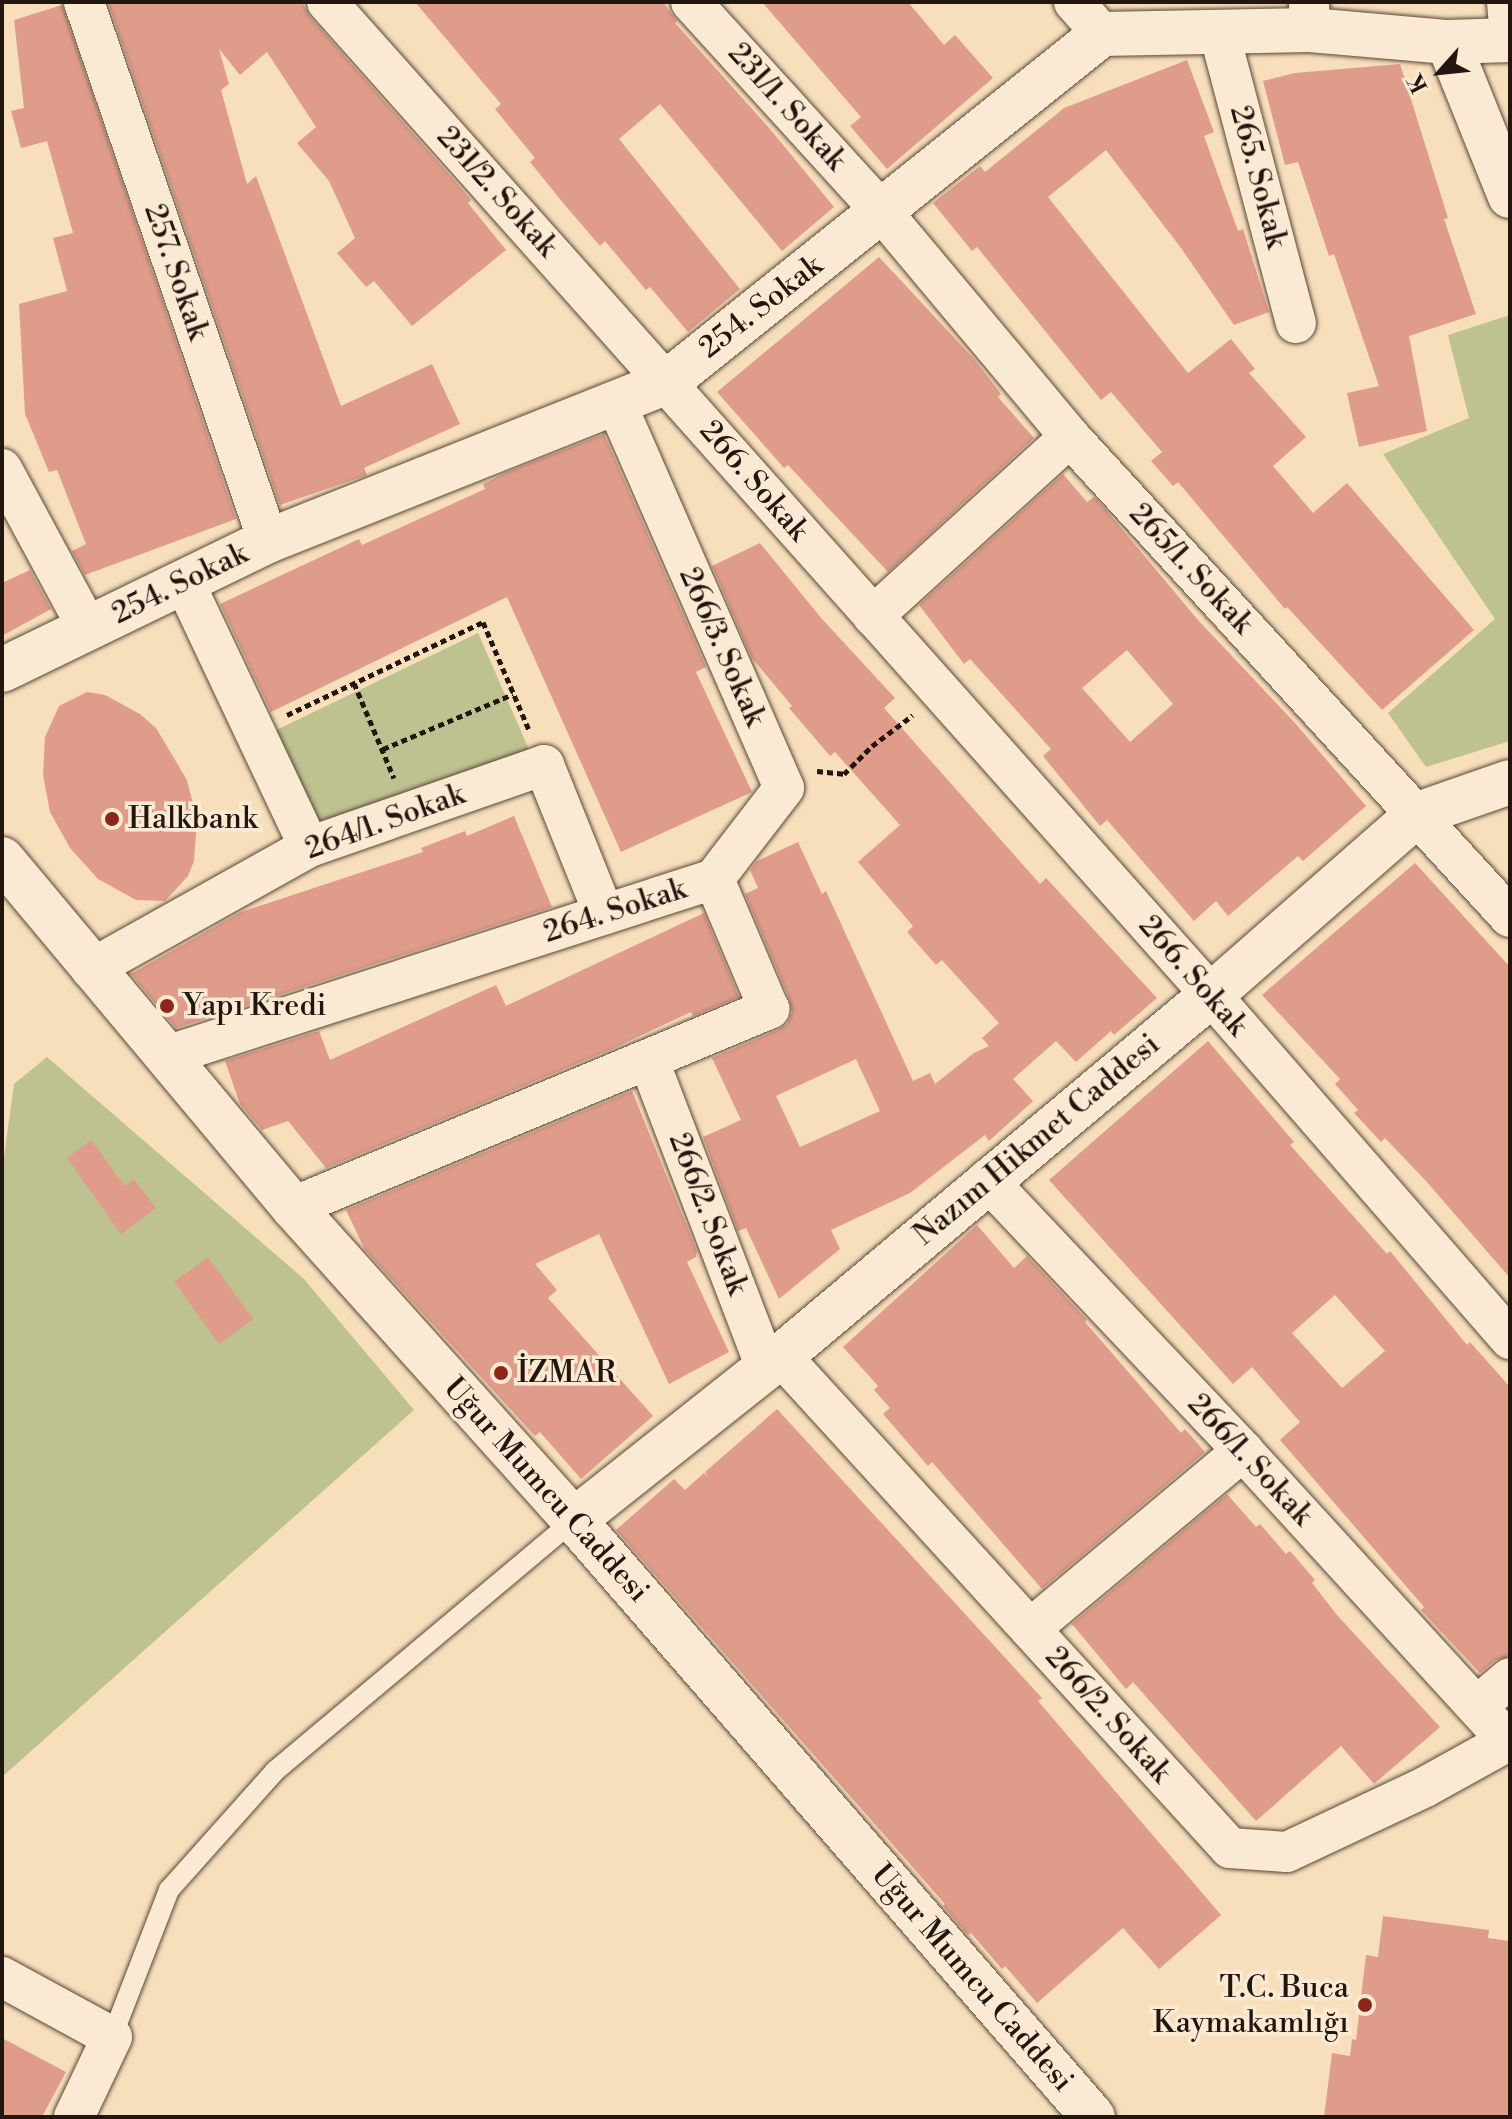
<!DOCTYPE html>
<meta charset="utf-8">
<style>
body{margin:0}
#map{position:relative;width:1512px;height:2119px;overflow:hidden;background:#f8dfbb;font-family:"Libre Bodoni",serif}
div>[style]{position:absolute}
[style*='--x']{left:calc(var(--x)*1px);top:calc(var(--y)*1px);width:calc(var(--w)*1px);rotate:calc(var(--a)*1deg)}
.green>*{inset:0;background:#bdc290}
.building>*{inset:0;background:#e09c8a;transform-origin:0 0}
.path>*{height:5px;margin-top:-2.5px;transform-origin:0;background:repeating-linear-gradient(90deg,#221610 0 6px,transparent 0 10px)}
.roads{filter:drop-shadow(0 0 2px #58483b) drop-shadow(0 0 2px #58483b)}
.service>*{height:20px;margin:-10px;padding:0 10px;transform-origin:10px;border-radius:10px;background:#faead3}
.minor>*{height:40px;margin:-20px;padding:0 20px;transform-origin:20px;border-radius:20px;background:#faead3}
.tertiary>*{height:44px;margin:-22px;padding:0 22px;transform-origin:22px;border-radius:22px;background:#faead3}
.secondary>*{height:44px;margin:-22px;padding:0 22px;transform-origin:22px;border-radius:22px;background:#faead3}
.dots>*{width:22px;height:22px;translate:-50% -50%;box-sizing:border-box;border:4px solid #faead3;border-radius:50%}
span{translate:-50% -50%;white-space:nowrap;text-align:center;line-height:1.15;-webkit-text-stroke:7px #faead3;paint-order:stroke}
.street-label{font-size:30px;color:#221610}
.poi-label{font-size:30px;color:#221610}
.left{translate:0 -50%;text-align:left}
.right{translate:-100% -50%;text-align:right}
.frame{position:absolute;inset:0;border:4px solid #221610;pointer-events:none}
.north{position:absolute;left:1400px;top:32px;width:80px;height:80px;-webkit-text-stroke:6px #faead3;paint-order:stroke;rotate:243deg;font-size:22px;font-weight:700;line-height:32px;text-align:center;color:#221610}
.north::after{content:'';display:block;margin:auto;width:28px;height:36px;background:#221610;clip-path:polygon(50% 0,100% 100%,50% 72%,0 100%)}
</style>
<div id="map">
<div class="green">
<div style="clip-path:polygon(1510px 315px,1510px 741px,1426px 767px,1388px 713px,1495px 619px,1383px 454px,1469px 418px,1448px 335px)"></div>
<div style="clip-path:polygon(478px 633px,534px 761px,316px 834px,270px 733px)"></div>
<div style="clip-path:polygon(47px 1057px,304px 1279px,414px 1410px,2px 1777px,2px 1172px,14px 1084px)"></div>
</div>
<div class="building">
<div style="clip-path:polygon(108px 2px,302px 2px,310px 17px,454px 180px,471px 200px,468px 203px,506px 250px,412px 326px,374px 281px,366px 287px,337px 253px,355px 238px,329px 181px,297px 143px,316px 127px,267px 52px,240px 75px,219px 49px,229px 84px,221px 90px,247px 184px,256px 176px,341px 406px,432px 364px,460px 424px,364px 468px,367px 475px,280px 505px)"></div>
<div style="clip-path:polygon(415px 2px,663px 2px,677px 21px,675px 23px,770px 129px,834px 207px,782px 251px,660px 104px,619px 139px,740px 289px,688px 332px,650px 287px,646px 290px,605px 241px,600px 246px,564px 204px,530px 162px,535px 158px,495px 109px,501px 104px)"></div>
<div style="clip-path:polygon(762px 2px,908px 2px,944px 45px,955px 35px,993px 78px,887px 169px,850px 126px,861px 117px)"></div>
<div style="clip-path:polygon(62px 5px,236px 519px,85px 575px,72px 551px,86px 544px,57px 470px,49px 472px,25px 414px,19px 304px,67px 291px,53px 238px,73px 233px,47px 141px,21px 148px,11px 111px,24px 108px,14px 20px)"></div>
<div style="clip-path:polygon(1187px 60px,1214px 132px,1204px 136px,1238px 231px,1243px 229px,1269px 312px,1234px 325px,1181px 248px,1106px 150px,1048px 197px,1188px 373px,1231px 339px,1255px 369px,1249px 373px,1306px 437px,1273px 466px,1313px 513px,1347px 483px,1474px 630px,1382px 710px,1287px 607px,1285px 609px,1178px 482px,1173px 486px,1151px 461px,1162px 452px,1111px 392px,1101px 400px,977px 247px,972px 251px,933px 203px,980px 166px,985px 172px,1064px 108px)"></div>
<div style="clip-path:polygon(1400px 64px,1448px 218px,1444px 219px,1476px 314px,1409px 336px,1427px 431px,1359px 447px,1347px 393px,1379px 386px,1334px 254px,1329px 256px,1298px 162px,1285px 165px,1263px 81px,1295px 73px)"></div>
<div style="clip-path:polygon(879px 257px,974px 359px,1001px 394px,998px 397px,1034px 438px,888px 572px,788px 465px,784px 468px,717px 392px)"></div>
<div style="clip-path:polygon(604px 434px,706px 667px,696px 672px,752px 792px,621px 852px,507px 597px,271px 712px,220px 604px,359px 539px,362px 545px,485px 489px,483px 484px,505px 473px)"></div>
<div style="clip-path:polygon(evenodd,1063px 474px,1087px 502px,1094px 497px,1106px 510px,1198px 620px,1295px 723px,1366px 806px,1303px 861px,1298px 856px,1228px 916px,1216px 901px,1194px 921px,1107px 820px,1100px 826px,1043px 756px,1051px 749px,970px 659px,964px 664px,919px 605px,1063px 474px,1127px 650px,1173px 704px,1130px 742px,1082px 688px,1127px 650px)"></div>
<div style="clip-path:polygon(evenodd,760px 543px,822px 619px,895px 698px,884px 708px,1040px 884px,1046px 878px,1157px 998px,1114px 1035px,1111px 1031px,1076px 1062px,1056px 1041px,1013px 1079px,1033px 1101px,989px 1141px,985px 1135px,910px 1193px,831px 1230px,840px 1249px,779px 1299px,746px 1228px,738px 1231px,703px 1137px,741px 1120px,712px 1058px,778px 1030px,787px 1024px,792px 1013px,790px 1000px,745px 894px,758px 888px,750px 870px,757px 861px,798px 842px,822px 894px,826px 891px,913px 1081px,930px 1073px,935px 1084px,974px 1053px,989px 1046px,982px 1038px,999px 1023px,942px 960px,936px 965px,907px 932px,913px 926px,858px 862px,900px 825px,835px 752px,830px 756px,789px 708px,792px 706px,752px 658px,712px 566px,760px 543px,856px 1059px,880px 1111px,800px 1147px,776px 1096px,856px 1059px)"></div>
<div style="clip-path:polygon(30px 570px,51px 609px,2px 636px,2px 583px)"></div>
<div style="clip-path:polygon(87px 692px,105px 695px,140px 714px,156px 728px,187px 780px,197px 820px,194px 861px,188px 876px,165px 901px,136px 900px,98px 879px,70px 848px,50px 812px,43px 775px,45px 737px,59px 706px)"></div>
<div style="clip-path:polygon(514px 816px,552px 907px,176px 1028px,131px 974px,241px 912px,423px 852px,421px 848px,465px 831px,467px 836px)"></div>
<div style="clip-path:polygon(1415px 863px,1510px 967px,1510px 1278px,1426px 1181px,1385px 1138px,1381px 1142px,1354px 1113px,1358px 1110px,1335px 1084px,1340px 1079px,1262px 995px)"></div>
<div style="clip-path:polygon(704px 913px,739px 997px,693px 1016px,691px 1012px,612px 1049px,326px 1168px,288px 1121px,262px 1130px,240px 1104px,225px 1061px,319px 1031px,330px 1060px,496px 985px,506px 1006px)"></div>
<div style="clip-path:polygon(evenodd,1208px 1041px,1294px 1142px,1290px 1145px,1387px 1254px,1390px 1251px,1467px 1345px,1470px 1342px,1510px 1387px,1510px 1656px,1496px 1660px,1480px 1673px,1421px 1610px,1424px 1607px,1280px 1440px,1300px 1422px,1252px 1367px,1233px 1384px,1049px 1180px,1208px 1041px,1335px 1295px,1385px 1351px,1342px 1388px,1292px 1333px,1335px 1295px)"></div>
<div style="clip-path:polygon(632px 1091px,697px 1251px,696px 1257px,687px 1262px,729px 1352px,669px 1384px,599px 1234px,535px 1264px,557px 1290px,548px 1298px,653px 1416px,581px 1479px,540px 1432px,535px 1436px,365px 1250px,346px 1210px)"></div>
<div style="clip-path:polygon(91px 1140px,125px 1186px,134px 1179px,156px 1208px,121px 1234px,67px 1158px)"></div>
<div style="clip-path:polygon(977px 1225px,1014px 1268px,1027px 1256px,1087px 1320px,1085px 1322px,1181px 1433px,1185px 1429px,1205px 1452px,1042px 1589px,932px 1462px,928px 1466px,883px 1414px,890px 1408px,874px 1390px,878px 1386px,843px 1347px)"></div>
<div style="left:208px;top:1257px;width:77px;height:42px;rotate:54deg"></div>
<div style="clip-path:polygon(777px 1409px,1042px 1698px,1038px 1701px,1221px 1915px,1159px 1969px,1123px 1928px,1037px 2003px,1005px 1966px,1002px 1969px,971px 1933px,968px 1935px,943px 1906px,945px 1904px,616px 1530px,674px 1479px,685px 1490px,704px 1473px,708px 1478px,705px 1472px)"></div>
<div style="clip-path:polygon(1227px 1494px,1256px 1527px,1260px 1524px,1286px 1554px,1290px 1551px,1315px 1580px,1312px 1583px,1337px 1615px,1440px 1727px,1374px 1784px,1341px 1746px,1256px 1821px,1133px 1682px,1126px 1689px,1072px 1624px)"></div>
<div style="clip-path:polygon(1383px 1916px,1489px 1930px,1488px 1938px,1510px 1941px,1510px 2117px,1324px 2117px,1332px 2053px,1350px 2056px,1352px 2039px,1356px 2040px,1366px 1955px,1378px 1957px)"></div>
<div style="clip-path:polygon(2px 2038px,66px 2072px,42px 2117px,2px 2117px)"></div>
</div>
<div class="path">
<div style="--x:354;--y:683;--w:103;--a:67.2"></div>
<div style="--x:287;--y:715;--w:217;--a:-25.4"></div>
<div style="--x:483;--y:622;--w:117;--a:66.9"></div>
<div style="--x:383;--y:749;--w:141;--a:-22.9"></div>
<div style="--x:817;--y:771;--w:27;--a:6"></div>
<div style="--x:844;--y:774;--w:40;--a:-45"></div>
<div style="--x:872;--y:746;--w:51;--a:-37.1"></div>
</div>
<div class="roads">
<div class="service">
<div style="--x:112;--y:2037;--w:158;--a:-68.8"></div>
<div style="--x:169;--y:1890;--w:159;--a:-48.3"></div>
<div style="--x:275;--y:1771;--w:390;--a:-40"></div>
</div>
<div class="minor">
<div style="--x:84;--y:2;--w:570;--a:71.15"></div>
<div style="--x:327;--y:2;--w:1329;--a:48.32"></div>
<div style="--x:1211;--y:995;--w:456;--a:49"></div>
<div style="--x:691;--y:2;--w:284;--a:47.7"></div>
<div style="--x:882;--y:212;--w:293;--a:50.1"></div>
<div style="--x:1070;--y:437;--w:651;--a:47.49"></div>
<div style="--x:1074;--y:2;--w:43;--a:48.8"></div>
<div style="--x:1309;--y:2;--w:28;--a:88"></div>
<div style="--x:1507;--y:2;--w:37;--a:85"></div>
<div style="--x:1219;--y:32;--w:301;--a:75.2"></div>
<div style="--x:615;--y:401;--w:422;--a:66.4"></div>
<div style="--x:784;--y:788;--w:115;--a:127.6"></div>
<div style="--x:2;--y:469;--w:182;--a:61.7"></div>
<div style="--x:184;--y:582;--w:293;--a:64.7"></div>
<div style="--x:873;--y:616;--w:266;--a:-42.3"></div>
<div style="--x:91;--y:969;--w:250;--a:-29.2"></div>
<div style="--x:309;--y:847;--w:249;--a:-19.2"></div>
<div style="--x:544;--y:765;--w:161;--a:68.1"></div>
<div style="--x:166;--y:1056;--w:576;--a:-17.9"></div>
<div style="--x:649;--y:1061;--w:329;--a:69.1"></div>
<div style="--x:987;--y:1180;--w:373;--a:46.6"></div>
<div style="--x:1243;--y:1451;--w:396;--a:47.6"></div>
<div style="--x:293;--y:1207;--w:516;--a:-22.59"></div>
<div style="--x:769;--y:1009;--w:141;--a:-112.9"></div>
<div style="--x:781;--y:1356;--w:666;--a:47.62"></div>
<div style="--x:1230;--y:1848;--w:57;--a:4"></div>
<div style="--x:1287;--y:1852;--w:153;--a:-25.2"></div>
<div style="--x:1425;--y:1787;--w:95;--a:-29"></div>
<div style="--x:1030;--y:1629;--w:278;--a:-39.9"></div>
<div style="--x:1477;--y:1706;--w:43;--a:-40.3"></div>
<div style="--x:2;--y:1977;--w:125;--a:28.6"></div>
<div style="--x:112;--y:2037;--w:89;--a:115.4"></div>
</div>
<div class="tertiary">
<div style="--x:1448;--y:42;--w:166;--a:68.1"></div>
<div style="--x:2;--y:670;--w:296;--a:-25.9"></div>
<div style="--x:268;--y:541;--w:430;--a:-21.7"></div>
<div style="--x:667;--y:382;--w:557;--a:-38.66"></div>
<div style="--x:1102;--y:34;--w:208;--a:-1.1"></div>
<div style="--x:1310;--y:30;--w:139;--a:5"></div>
<div style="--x:1448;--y:42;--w:62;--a:-1.8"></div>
</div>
<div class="secondary">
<div style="--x:2;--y:859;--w:454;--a:50.1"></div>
<div style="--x:293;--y:1207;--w:421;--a:48.1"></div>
<div style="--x:574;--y:1520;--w:791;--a:49"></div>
<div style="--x:574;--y:1520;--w:264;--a:-38.4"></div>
<div style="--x:781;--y:1356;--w:561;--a:-40.01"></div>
<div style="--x:1211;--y:995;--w:275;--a:-41.2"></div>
<div style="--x:1418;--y:814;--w:97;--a:-19.2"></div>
</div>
</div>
<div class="dots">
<div style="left:112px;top:819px;background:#8f2418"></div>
<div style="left:167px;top:1006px;background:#8f2418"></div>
<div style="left:501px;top:1373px;background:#8f2418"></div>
<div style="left:1365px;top:2005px;background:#8f2418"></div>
</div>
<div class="street-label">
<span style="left:787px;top:107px;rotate:48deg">231/1. Sokak</span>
<span style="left:1258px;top:177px;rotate:75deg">265. Sokak</span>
<span style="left:497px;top:192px;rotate:48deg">231/2. Sokak</span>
<span style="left:176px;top:272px;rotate:71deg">257. Sokak</span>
<span style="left:761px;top:307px;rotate:-38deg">254. Sokak</span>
<span style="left:754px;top:481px;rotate:49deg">266. Sokak</span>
<span style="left:1191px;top:569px;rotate:47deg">265/1. Sokak</span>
<span style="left:180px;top:584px;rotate:-26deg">254. Sokak</span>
<span style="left:722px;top:647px;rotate:66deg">266/3. Sokak</span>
<span style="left:385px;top:822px;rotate:-20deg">264/1. Sokak</span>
<span style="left:615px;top:911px;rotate:-18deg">264. Sokak</span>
<span style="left:1193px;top:976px;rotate:49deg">266. Sokak</span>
<span style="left:1037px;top:1140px;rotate:-40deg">Nazım Hikmet Caddesi</span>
<span style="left:708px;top:1214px;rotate:69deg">266/2. Sokak</span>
<span style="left:1250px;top:1460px;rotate:47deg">266/1. Sokak</span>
<span style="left:546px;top:1490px;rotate:48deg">Uğur Mumcu Caddesi</span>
<span style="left:1108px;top:1715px;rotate:48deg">266/2. Sokak</span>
<span style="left:972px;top:1978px;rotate:49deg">Uğur Mumcu Caddesi</span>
</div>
<div class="poi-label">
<span class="left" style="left:128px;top:819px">Halkbank</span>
<span class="left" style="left:183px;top:1006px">Yapı Kredi</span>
<span class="left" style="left:517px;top:1373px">İZMAR</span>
<span class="right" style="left:1349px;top:2005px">T.C. Buca<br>Kaymakamlığı</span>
</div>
<div class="frame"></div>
<div class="north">K</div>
</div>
